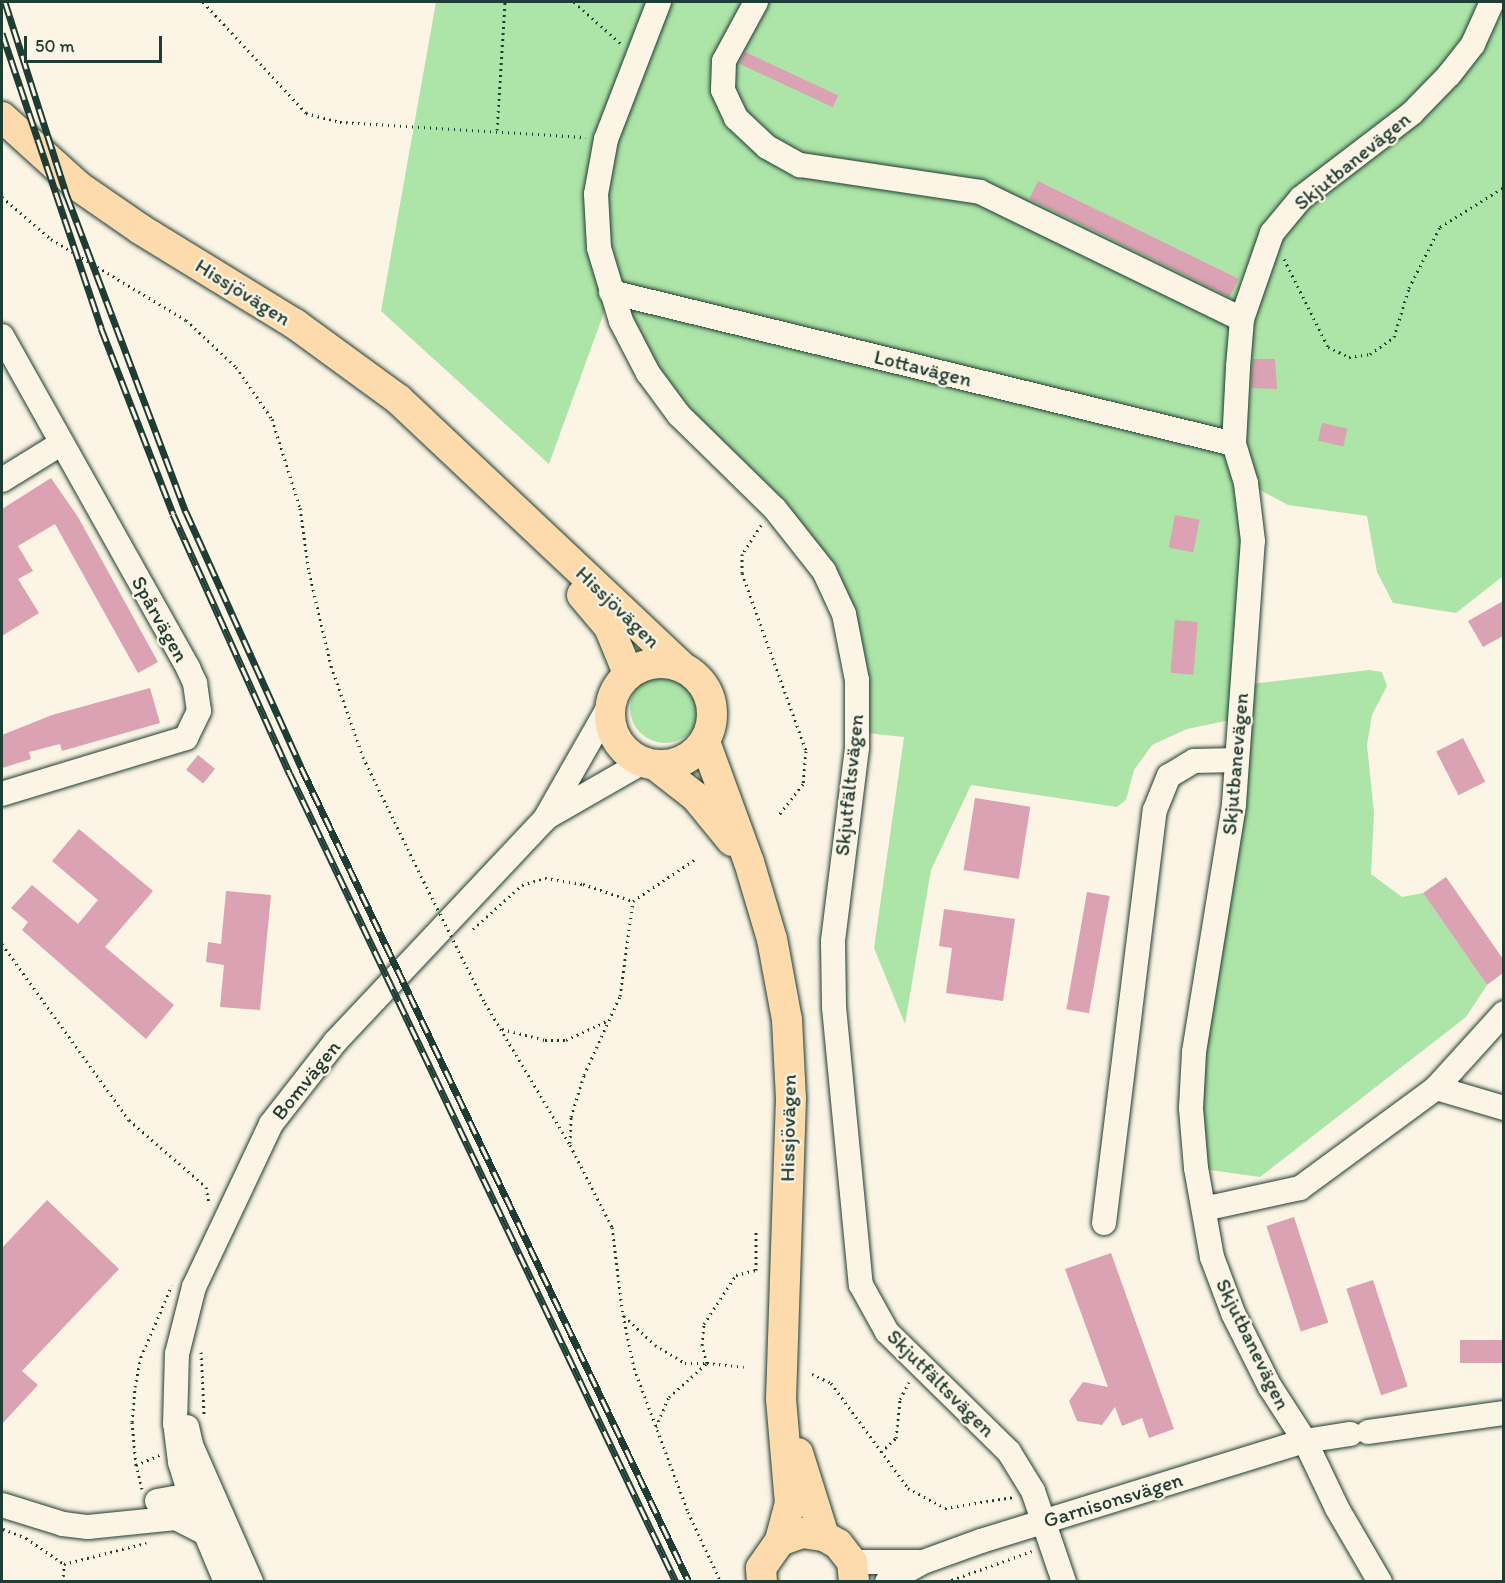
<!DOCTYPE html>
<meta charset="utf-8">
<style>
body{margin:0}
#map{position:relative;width:1505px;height:1583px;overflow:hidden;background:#fcf5e5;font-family:Itim,sans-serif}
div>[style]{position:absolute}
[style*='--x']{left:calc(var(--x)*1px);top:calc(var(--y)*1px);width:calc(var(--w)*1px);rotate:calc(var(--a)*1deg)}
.green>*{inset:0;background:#ade4a7}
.round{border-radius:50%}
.building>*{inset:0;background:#daa2b3;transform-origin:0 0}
.path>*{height:3px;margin-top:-1.5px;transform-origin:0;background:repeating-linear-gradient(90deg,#1f3d34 0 1.5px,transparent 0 6px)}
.roads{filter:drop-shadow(0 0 2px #1f3d34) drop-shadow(0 0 2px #1f3d34)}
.minor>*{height:24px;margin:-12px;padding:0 12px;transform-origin:12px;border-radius:12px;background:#fcf5e5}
.major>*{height:30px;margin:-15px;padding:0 15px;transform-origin:15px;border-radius:15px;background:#fedbac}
.major>.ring{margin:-15px;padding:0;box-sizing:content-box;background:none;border:30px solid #fedbac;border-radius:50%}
.rail>*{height:7px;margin-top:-3.5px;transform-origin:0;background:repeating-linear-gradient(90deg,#fcf5e5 0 14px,#1f3d34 0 28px);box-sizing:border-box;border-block:2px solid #1f3d34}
.path-bridge>*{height:3px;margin-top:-1.5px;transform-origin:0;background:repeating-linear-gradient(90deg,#1f3d34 0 1.5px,transparent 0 6px)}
span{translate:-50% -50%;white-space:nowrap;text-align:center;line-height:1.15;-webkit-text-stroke:4.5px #fcf5e5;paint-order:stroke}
.street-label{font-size:21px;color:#1f3d34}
.frame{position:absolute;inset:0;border:3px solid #1f3d34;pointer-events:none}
.scale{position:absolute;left:24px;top:36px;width:138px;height:27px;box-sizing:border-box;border:3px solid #1f3d34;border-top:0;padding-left:8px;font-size:18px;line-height:21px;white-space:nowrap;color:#1f3d34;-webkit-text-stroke:4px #fcf5e5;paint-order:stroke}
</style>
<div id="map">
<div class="green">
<div style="clip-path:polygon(436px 2px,1503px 2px,1503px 576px,1456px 613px,1393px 603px,1377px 572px,1367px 516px,1288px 505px,1247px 483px,1235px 686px,1369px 670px,1382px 672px,1387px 686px,1372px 715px,1367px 745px,1374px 813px,1371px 874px,1402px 897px,1423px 893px,1487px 985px,1466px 1017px,1260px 1177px,1196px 1168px,1191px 1108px,1239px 723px,1225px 721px,1187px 729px,1152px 745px,1134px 770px,1126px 800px,1117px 807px,971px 785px,931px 870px,905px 1024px,874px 948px,904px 737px,857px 732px,824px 571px,679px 415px,611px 293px,549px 464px,381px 311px)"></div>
<div class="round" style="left:630px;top:673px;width:70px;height:70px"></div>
</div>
<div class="building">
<div style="left:745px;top:52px;width:103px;height:13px;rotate:25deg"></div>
<div style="left:1038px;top:181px;width:223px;height:20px;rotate:26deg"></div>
<div style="clip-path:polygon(1253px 359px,1275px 359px,1277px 389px,1251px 388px)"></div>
<div style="left:1322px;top:423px;width:26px;height:18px;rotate:13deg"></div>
<div style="clip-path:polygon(51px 478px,78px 517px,158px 662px,138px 673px,55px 524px,18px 546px,33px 571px,18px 579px,39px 613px,2px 636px,2px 509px)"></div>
<div style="left:1175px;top:515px;width:25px;height:33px;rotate:11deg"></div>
<div style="clip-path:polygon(1503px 601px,1503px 636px,1483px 647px,1468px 621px)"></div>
<div style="left:1175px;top:620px;width:23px;height:53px;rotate:5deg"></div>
<div style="clip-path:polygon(150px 688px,160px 723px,62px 751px,60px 744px,29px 752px,31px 759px,2px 768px,2px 735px,52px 715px)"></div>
<div style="left:1463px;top:738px;width:49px;height:30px;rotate:63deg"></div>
<div style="left:198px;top:755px;width:22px;height:19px;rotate:39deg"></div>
<div style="left:975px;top:798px;width:56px;height:73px;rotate:9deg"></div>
<div style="clip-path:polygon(79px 829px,153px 891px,105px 947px,174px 1005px,146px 1039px,22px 930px,28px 922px,11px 908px,32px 885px,78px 924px,98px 900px,52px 861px)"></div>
<div style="clip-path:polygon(1446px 877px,1503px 959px,1503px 973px,1487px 985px,1423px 893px)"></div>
<div style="clip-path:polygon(226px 891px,271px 895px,260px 1010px,220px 1007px,224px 965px,206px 962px,208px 942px,221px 944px)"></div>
<div style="left:1087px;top:892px;width:23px;height:119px;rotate:10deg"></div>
<div style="clip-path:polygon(944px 909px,1015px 919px,1003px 1001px,946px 993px,952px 948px,939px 946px)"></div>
<div style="clip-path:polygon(47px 1200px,119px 1269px,22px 1371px,38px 1385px,2px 1424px,2px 1248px)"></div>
<div style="left:1294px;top:1217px;width:111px;height:29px;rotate:72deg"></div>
<div style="clip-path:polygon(1111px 1253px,1174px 1429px,1149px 1438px,1142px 1418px,1122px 1426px,1115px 1407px,1102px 1425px,1077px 1421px,1069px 1401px,1083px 1382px,1108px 1387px,1065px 1269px)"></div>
<div style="left:1373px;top:1280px;width:112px;height:28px;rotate:72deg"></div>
<div style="left:1503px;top:1340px;width:23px;height:43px;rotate:90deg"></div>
</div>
<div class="path">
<div style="--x:203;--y:2;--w:151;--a:47.1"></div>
<div style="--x:306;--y:113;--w:35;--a:15"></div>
<div style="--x:340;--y:122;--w:246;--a:3.5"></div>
<div style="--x:574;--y:2;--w:62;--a:41.7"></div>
<div style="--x:497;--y:130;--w:128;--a:-86.4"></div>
<div style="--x:2;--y:197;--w:65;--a:40.6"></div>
<div style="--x:51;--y:239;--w:157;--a:31"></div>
<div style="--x:186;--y:320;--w:69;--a:43.2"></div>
<div style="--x:236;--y:367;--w:63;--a:55.3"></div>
<div style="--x:272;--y:419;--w:93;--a:72.5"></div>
<div style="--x:300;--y:508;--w:65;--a:82"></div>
<div style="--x:309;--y:572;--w:97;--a:76.8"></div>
<div style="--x:331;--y:666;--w:96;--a:70.6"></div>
<div style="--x:363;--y:757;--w:132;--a:64"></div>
<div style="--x:1284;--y:259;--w:98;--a:63.4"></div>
<div style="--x:1328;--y:347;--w:23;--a:25"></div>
<div style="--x:1349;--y:357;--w:21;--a:-8"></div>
<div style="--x:1370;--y:354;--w:29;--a:-35"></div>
<div style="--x:1394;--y:337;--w:51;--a:-73"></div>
<div style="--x:1409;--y:288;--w:68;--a:-63.1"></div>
<div style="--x:1440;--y:227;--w:75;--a:-32"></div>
<div style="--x:761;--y:525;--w:35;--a:123"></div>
<div style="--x:742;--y:554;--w:19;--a:90"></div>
<div style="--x:742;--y:573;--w:189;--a:70.2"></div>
<div style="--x:806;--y:751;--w:33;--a:95"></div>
<div style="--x:803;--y:784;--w:41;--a:128"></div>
<div style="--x:473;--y:929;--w:66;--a:-41.9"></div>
<div style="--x:522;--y:885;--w:24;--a:-17"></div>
<div style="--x:545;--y:878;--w:38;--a:9"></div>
<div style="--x:583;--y:884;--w:53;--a:18.8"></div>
<div style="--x:2;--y:944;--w:217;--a:54.2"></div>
<div style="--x:129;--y:1120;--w:102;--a:41"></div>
<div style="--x:206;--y:1187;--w:17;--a:80"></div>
<div style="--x:485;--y:1003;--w:165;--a:59.1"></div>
<div style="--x:570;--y:1145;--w:92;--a:62.9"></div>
<div style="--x:612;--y:1227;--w:89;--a:82.9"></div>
<div style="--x:623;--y:1315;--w:54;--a:78.3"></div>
<div style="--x:634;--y:1368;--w:154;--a:69.4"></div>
<div style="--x:688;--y:1512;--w:77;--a:64.8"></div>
<div style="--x:502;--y:1029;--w:44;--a:14.3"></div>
<div style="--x:545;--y:1040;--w:21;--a:0"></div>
<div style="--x:566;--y:1040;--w:47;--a:-24.9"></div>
<div style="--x:570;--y:1143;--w:26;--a:-88"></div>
<div style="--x:571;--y:1117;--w:44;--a:-72.8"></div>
<div style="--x:584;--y:1075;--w:87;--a:-65.5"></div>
<div style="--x:620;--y:996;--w:96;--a:-82.2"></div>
<div style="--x:633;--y:901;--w:77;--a:-33.9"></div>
<div style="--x:624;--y:1316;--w:42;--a:43.1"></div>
<div style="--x:655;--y:1345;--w:35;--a:31"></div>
<div style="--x:685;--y:1363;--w:22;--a:0"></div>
<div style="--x:707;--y:1363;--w:19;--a:-106"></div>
<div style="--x:702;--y:1345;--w:21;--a:-85"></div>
<div style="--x:704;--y:1324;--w:59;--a:-56.9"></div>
<div style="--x:736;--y:1275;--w:21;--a:-14"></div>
<div style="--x:756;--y:1270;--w:40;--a:-90"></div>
<div style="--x:201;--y:1352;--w:62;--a:87.2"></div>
<div style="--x:812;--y:1374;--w:21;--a:25"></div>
<div style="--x:831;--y:1383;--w:130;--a:53.7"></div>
<div style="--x:908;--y:1488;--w:42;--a:28.4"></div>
<div style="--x:945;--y:1508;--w:69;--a:-9.2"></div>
<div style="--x:656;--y:1427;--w:33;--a:-67"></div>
<div style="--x:669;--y:1397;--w:51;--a:-41.8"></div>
<div style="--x:707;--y:1363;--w:37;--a:6"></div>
<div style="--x:881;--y:1452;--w:21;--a:-43"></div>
<div style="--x:896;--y:1438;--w:39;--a:-84"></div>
<div style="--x:900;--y:1399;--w:19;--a:-62"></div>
<div style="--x:136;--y:1465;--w:43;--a:-95.3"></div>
<div style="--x:132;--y:1422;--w:35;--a:-85"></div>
<div style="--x:135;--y:1387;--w:31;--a:-79"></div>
<div style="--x:141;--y:1357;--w:78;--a:-66.7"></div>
<div style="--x:142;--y:1489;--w:25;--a:-104"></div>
<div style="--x:136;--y:1465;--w:26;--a:-23"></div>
<div style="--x:3;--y:1529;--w:25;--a:21"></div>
<div style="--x:26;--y:1538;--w:46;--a:34.4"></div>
<div style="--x:63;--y:1582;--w:18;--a:-87"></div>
<div style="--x:64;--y:1564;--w:85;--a:-14.4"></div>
<div style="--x:946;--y:1582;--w:91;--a:-19.8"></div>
</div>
<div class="roads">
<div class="minor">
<div style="--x:659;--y:2;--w:147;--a:111.1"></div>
<div style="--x:606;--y:139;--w:56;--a:100.3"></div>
<div style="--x:596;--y:194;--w:54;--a:86.8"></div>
<div style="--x:599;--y:248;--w:76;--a:73.2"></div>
<div style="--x:621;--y:321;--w:59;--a:62.6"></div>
<div style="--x:648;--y:373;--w:52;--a:53.6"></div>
<div style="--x:679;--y:415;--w:134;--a:44.4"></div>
<div style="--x:775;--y:509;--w:79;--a:51.7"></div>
<div style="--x:824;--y:571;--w:47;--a:65.1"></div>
<div style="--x:844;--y:614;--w:67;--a:78.9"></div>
<div style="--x:857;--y:680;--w:68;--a:90"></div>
<div style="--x:857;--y:748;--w:195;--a:97.1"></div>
<div style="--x:833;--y:942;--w:65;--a:89.1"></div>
<div style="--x:834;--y:1007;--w:279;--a:84.5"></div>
<div style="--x:861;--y:1285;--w:54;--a:61"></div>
<div style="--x:887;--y:1332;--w:171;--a:44.5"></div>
<div style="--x:1009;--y:1452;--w:46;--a:58.4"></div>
<div style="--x:1033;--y:1491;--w:96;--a:71.2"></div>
<div style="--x:756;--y:2;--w:67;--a:118.5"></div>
<div style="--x:724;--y:61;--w:29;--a:92"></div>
<div style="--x:723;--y:90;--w:31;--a:65"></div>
<div style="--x:736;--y:118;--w:42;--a:43.1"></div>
<div style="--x:767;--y:147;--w:38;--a:29"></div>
<div style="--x:800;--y:165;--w:182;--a:8.5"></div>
<div style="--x:980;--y:192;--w:291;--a:25.9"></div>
<div style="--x:611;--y:292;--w:641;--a:13.71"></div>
<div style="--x:2;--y:336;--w:381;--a:60.7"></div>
<div style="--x:188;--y:668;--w:17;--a:65"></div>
<div style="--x:195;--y:683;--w:28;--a:82"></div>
<div style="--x:199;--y:711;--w:30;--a:116"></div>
<div style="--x:186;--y:738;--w:192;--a:163.1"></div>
<div style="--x:2;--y:480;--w:70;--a:-31.7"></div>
<div style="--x:547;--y:817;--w:111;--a:-29.8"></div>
<div style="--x:1436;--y:1088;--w:71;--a:16.4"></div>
<div style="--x:1204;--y:1209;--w:98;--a:-12.3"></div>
<div style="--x:1300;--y:1188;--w:169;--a:-36.3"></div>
<div style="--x:1436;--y:1088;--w:101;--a:-47.8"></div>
<div style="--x:1104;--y:1223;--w:416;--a:-83"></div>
<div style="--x:1155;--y:810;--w:37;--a:-68"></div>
<div style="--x:1169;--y:776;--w:29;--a:-31"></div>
<div style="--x:1194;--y:761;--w:43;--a:-1.3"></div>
<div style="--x:187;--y:1427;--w:18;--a:77"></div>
<div style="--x:191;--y:1445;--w:150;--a:66.3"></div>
<div style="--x:1368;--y:1432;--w:137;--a:-8"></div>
<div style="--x:157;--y:1501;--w:34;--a:-10"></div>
<div style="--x:190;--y:1495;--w:13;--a:27"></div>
<div style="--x:2;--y:1505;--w:64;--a:17.3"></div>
<div style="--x:63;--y:1524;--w:25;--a:7"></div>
<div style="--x:88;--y:1527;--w:88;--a:-5.8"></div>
<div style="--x:176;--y:1518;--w:33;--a:27"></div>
<div style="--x:852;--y:1562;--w:68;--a:0"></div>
<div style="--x:226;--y:1582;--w:88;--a:-112.8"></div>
<div style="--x:192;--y:1501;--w:41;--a:-107.1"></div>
<div style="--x:180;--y:1462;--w:38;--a:-97"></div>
<div style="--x:175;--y:1424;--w:70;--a:-88.4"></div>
<div style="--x:177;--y:1354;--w:69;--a:-75.8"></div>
<div style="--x:194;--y:1287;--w:180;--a:-64.7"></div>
<div style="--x:271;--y:1124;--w:104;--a:-52"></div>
<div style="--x:335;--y:1042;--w:306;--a:-46.7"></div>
<div style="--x:545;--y:819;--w:129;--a:-60.3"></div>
<div style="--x:887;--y:1582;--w:41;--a:-29.1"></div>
<div style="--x:923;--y:1562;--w:62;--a:-19.9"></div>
<div style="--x:981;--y:1541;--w:339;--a:-17.2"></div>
<div style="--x:1305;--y:1441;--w:46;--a:-8.8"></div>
<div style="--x:1380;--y:1582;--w:86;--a:-120.2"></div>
<div style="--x:1337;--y:1508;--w:74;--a:-115.5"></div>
<div style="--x:1305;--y:1441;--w:64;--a:-122.9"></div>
<div style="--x:1270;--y:1387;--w:83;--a:-116.6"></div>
<div style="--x:1233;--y:1313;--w:60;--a:-110.6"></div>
<div style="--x:1212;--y:1257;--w:90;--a:-100.2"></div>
<div style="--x:1196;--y:1168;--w:60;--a:-94.8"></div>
<div style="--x:1191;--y:1108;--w:56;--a:-86.9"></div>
<div style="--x:1194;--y:1052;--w:251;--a:-80.8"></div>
<div style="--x:1234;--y:804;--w:264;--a:-85.9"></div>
<div style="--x:1253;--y:541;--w:58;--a:-96.9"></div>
<div style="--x:1246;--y:483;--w:41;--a:-107.1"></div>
<div style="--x:1234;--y:444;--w:77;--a:-87"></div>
<div style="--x:1238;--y:367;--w:48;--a:-85.2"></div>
<div style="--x:1242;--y:319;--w:91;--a:-70.8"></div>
<div style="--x:1272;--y:233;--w:45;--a:-50.4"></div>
<div style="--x:1301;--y:198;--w:140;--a:-37.4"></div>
<div style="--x:1412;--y:113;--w:53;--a:-45.8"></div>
<div style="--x:1449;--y:75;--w:39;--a:-52"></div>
<div style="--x:1473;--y:44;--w:46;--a:-65.7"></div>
</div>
<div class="major">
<div style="--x:2;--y:117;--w:103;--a:42.2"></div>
<div style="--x:78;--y:186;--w:75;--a:34.7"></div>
<div style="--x:140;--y:229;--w:182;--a:31.5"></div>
<div style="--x:295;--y:324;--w:127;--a:36.1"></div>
<div style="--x:398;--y:399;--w:388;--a:43.3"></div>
<div style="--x:582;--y:595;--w:42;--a:49.8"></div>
<div style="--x:609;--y:627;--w:50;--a:67.6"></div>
<div class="ring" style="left:610px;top:663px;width:72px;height:72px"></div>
<div style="--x:705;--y:742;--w:128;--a:69.9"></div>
<div style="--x:749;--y:862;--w:80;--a:73.4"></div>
<div style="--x:772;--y:939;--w:82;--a:79.5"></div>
<div style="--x:787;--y:1020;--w:78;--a:87.1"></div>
<div style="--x:791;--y:1098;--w:301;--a:91.9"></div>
<div style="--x:781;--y:1399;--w:104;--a:85.1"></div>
<div style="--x:790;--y:1503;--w:39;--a:105"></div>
<div style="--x:655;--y:765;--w:52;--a:38"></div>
<div style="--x:696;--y:797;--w:57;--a:50.7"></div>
<div style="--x:798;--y:1453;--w:87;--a:72.6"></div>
<div style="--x:762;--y:1582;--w:14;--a:-94"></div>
<div style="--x:761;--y:1568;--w:33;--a:-55"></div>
<div style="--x:780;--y:1541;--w:23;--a:-20"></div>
<div style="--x:802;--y:1533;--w:22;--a:8"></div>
<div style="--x:824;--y:1536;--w:16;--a:30"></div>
<div style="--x:838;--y:1544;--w:23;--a:52"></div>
<div style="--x:852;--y:1562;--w:20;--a:84"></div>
</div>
</div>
<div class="rail">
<div style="--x:5;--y:2;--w:204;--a:72.3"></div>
<div style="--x:67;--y:196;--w:338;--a:69.4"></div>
<div style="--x:186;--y:512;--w:280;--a:65.7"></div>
<div style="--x:301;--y:767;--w:903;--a:64.54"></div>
<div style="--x:2;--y:33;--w:311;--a:71.4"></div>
<div style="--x:101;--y:328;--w:199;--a:68.8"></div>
<div style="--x:173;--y:514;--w:285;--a:65.8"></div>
<div style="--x:290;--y:774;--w:895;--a:64.47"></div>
</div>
<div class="path-bridge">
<div style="--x:421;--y:876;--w:142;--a:63.3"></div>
</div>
<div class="street-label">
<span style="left:1352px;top:161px;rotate:-39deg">Skjutbanevägen</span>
<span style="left:243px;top:292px;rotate:32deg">Hissjövägen</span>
<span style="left:923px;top:368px;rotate:14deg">Lottavägen</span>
<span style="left:618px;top:607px;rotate:44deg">Hissjövägen</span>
<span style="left:160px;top:619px;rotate:61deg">Spårvägen</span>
<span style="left:1235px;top:764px;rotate:-85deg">Skjutbanevägen</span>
<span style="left:849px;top:785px;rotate:-84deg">Skjutfältsvägen</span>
<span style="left:306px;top:1080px;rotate:-51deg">Bomvägen</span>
<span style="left:788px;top:1128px;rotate:-89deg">Hissjövägen</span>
<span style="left:1253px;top:1344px;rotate:64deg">Skjutbanevägen</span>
<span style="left:941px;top:1383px;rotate:45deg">Skjutfältsvägen</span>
<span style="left:1113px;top:1500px;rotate:-17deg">Garnisonsvägen</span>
</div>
<div class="frame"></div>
<div class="scale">50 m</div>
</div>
